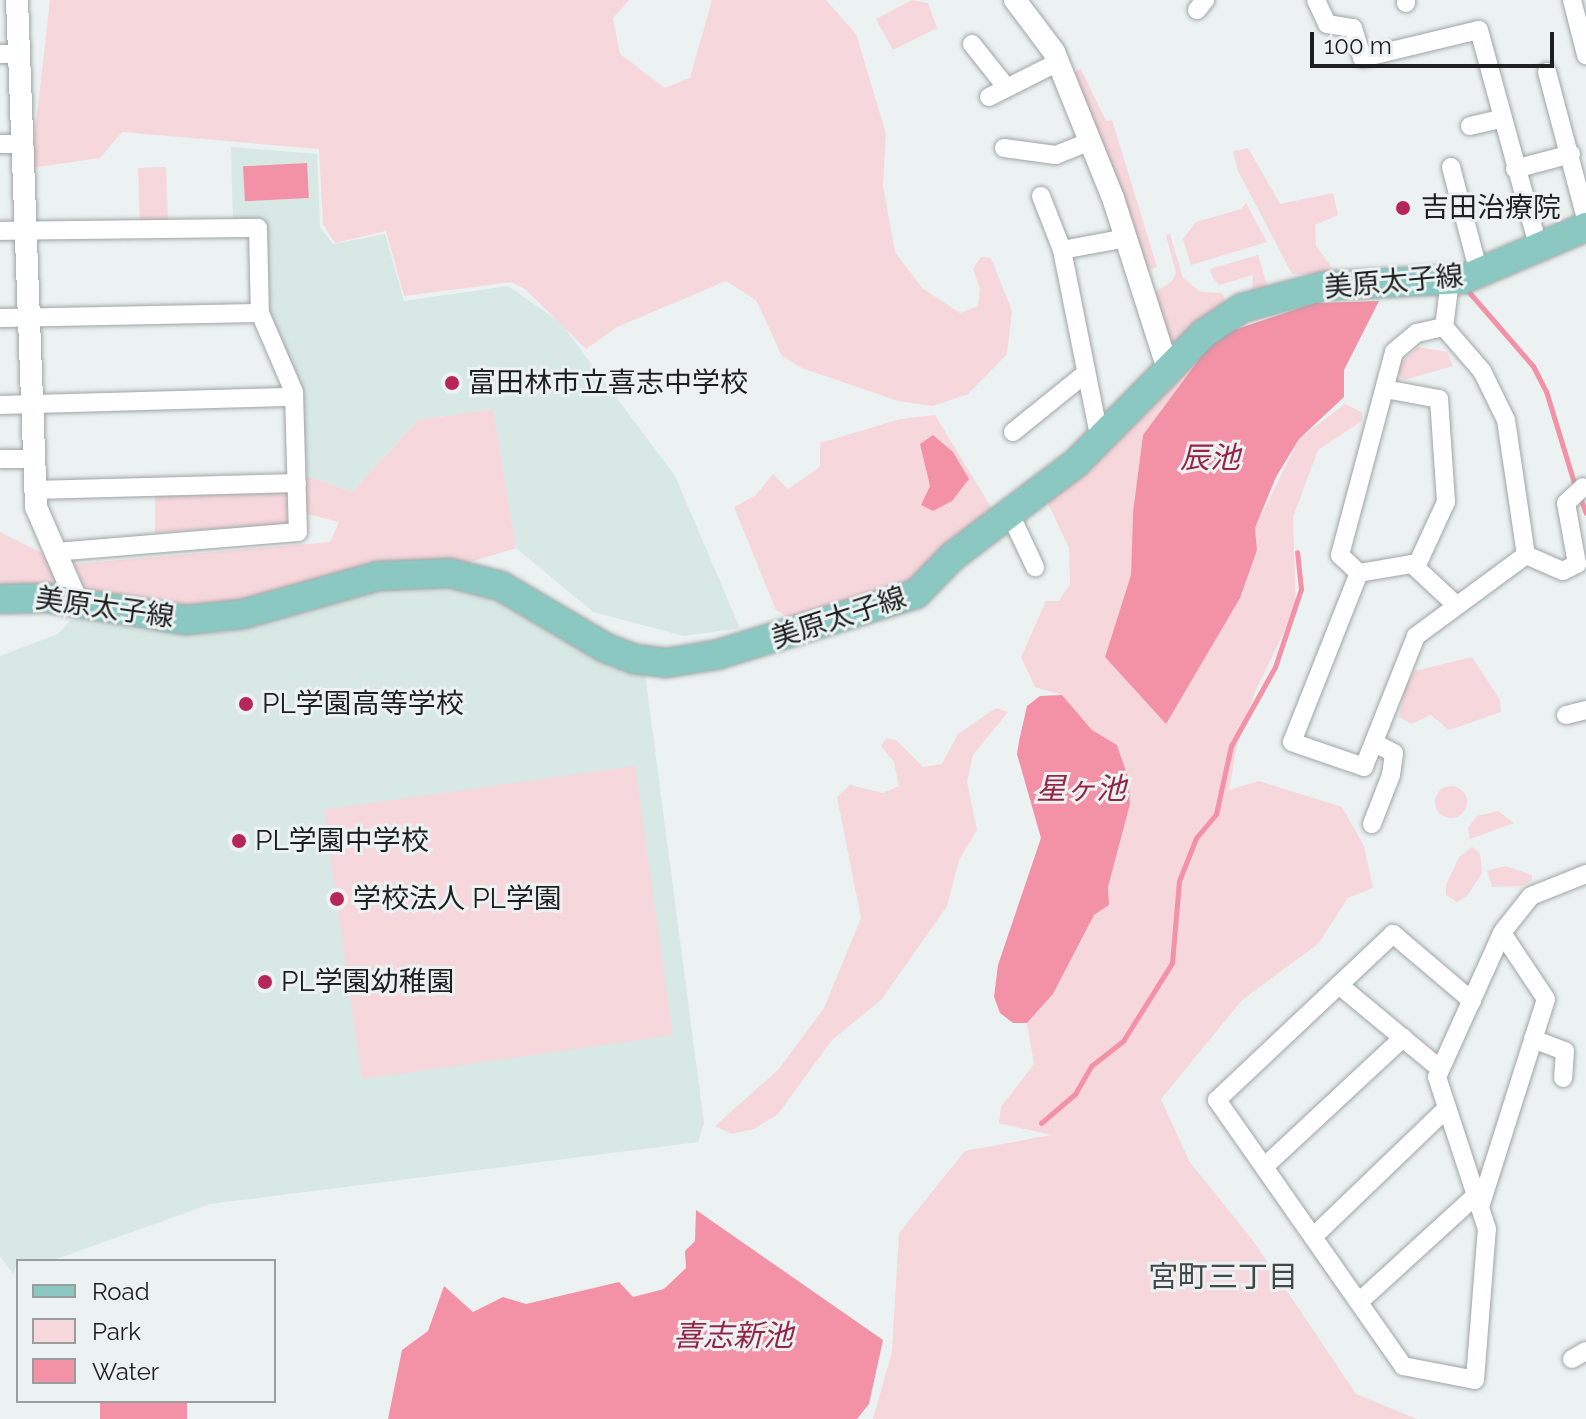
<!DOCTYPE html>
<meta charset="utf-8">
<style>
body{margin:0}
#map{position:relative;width:1586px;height:1419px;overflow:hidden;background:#ebf2f1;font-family:Raleway,"Noto Sans JP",sans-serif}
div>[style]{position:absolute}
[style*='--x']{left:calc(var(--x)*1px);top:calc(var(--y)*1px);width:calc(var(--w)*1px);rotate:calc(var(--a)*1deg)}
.built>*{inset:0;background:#d8e8e5}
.green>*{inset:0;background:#f6d7dc;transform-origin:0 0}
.round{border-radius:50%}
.water>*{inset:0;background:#f391a6;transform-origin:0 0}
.stream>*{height:5px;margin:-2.5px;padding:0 2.5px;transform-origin:2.5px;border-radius:2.5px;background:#f391a6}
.roads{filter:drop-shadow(0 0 2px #9fa5a4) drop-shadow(0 0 2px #9fa5a4)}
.minor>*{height:18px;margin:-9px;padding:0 9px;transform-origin:9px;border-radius:9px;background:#fff}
.tertiary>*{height:22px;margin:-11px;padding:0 11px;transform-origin:11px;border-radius:11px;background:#fff}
.primary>*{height:28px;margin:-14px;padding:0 14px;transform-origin:14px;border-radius:14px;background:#8ac8c1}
.dots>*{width:22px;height:22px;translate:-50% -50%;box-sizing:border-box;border:4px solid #ebf2f1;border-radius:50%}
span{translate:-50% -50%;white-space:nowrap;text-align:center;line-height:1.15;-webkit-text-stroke:6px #ebf2f1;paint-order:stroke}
.poi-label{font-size:28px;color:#1e2020}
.left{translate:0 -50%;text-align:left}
.street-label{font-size:28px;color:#1e2020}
.water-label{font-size:30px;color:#952448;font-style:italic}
.neighbourhood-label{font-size:30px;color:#424847}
.legend{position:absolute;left:16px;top:1259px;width:260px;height:144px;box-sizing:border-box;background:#ebf2f1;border:2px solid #999e9d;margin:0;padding:10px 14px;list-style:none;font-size:24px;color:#1e2020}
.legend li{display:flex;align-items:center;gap:16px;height:40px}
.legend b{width:40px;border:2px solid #999e9d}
.scale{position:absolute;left:1310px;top:32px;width:244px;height:36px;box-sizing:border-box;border:4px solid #1e2020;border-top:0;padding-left:10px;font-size:24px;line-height:28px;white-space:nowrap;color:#1e2020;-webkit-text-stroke:6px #ebf2f1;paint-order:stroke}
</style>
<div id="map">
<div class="built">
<div style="clip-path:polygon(231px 147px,317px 154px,320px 227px,333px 244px,385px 234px,404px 301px,508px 286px,560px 322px,675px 476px,740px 628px,684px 636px,593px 612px,516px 548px,493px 409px,418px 420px,352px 492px,307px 476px,302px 399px,266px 314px,262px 221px,233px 221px)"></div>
<div style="clip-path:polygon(447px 585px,497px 598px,607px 662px,645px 674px,704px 1123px,698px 1142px,210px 1204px,51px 1261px,18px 1261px,13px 1274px,0 1256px,0 656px,58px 634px,78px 612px,136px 630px,224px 632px,377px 588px)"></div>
</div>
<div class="green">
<div style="clip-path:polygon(50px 0,629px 0,613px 18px,620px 54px,665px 88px,690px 78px,712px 0,826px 0,856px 34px,886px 134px,883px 186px,895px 252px,922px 288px,960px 313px,978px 306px,980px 289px,973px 269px,981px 257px,991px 258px,1012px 311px,1007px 354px,968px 394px,933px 406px,898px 401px,802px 368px,782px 356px,756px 300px,726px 281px,617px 327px,586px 349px,525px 289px,511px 282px,404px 296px,386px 231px,335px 243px,323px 224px,319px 149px,122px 132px,100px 158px,31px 168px)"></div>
<div style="clip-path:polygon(912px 0,928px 3px,937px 28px,893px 50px,876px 19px)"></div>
<div style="clip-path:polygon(1081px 69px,1106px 121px,1112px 120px,1157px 267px,1146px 271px,1072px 73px)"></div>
<div style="clip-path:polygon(1248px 148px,1280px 204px,1333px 193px,1338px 215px,1315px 225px,1316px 246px,1338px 276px,1292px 274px,1238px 171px,1233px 151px)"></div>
<div style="left:166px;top:167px;width:53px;height:28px;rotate:88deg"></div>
<div style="clip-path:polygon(1246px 203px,1267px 242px,1191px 265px,1183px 239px,1196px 222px,1241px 209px)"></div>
<div style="clip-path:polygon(1170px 234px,1183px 278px,1201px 292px,1222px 293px,1227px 304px,1176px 343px,1167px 341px,1152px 294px,1171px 282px,1176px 273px,1166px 235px)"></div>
<div style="clip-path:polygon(1258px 255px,1268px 288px,1252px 292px,1253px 275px,1219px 285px,1213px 278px,1210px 269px)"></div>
<div style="clip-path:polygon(1210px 346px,1143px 435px,1133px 512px,1131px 575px,1105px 657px,1166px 723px,1257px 550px,1255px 528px,1299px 439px,1345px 404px,1362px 412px,1362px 421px,1318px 450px,1293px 517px,1296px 607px,1255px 692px,1237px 745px,1229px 790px,1259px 781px,1342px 807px,1364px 846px,1373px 888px,1348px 898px,1318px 944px,1242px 1000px,1161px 1099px,1189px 1161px,1254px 1242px,1356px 1394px,1417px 1419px,873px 1419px,892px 1352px,899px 1233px,965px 1151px,1051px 1135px,999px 1123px,1001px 1107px,1034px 1064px,1027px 1023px,1053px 994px,1094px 915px,1109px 905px,1108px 887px,1130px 804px,1129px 780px,1117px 745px,1092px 730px,1062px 695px,1035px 687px,1021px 657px,1046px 601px,1059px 601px,1070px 584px,1069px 548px,1047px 501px)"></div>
<div style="clip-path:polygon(1418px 347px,1447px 352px,1453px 366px,1404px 380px,1396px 372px,1400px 363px)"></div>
<div style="clip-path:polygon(493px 409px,516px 548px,461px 565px,211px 612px,89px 598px,74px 564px,330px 542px,339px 522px,304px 513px,307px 476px,352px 492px,418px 420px)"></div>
<div style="clip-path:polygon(935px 415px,992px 509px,926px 570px,893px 591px,791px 619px,776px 610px,734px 507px,756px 495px,773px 474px,788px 489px,820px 467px,820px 443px,901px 419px)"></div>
<div style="clip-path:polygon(287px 493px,287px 524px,155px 533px,155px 494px)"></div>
<div style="clip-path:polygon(0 532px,46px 555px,59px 589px,0 591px)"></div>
<div style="clip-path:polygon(1472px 657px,1500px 700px,1501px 712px,1449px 730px,1431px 715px,1411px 724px,1399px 717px,1405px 687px,1415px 671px)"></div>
<div style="clip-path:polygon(996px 708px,1008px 712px,973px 755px,967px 782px,977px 830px,959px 860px,947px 906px,882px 999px,832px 1040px,778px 1114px,754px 1129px,732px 1134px,715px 1126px,779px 1069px,824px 1008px,861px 918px,837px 797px,850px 785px,883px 793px,899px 786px,894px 762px,881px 746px,886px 738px,897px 741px,923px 767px,942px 764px,958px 734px)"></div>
<div style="left:635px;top:766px;width:272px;height:314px;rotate:82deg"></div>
<div class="round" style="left:1435px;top:786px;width:32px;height:32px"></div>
<div style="clip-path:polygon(1498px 811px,1514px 823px,1470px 839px,1468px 828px,1477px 816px)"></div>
<div style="clip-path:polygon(1472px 847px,1480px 853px,1482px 873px,1467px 896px,1457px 902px,1446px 895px,1446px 885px,1459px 857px)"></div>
<div style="clip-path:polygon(1505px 866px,1532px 875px,1532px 880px,1522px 886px,1492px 887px,1487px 871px)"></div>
</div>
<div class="water">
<div style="left:307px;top:163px;width:35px;height:64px;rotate:87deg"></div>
<div style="clip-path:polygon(1379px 301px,1344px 370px,1344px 397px,1299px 439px,1276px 477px,1255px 528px,1257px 550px,1240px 598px,1166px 724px,1105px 657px,1131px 575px,1133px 512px,1143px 435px,1209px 346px,1234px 330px,1315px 303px)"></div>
<div style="clip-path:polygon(933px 435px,953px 452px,969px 479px,952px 501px,933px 511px,921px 505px,930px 486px,920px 444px)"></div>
<div style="clip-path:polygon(1062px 695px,1092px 730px,1117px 745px,1129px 780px,1130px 804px,1108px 887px,1109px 905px,1094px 915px,1053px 994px,1027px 1023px,1013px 1023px,1000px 1013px,994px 997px,998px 965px,1041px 838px,1017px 754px,1019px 741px,1027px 706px,1040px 696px)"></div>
<div style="clip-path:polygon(696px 1210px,883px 1340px,869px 1404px,857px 1419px,388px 1419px,402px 1350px,428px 1331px,444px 1286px,473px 1312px,503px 1297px,526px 1304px,619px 1282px,633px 1297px,664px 1289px,686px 1268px,685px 1251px,695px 1241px)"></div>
<div style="left:100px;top:1401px;width:87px;height:18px"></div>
</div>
<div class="stream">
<div style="--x:1468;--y:291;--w:99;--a:49.1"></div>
<div style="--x:1533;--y:366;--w:28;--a:63"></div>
<div style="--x:1546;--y:391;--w:99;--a:73"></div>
<div style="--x:1579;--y:495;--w:19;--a:69"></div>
<div style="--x:1041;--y:1123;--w:45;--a:-40.5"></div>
<div style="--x:1075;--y:1094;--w:32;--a:-60"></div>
<div style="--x:1091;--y:1066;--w:41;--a:-38"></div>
<div style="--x:1123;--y:1041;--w:92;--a:-57.9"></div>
<div style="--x:1172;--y:963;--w:82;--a:-85.1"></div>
<div style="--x:1179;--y:881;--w:46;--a:-68.4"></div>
<div style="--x:1196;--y:838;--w:31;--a:-50"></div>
<div style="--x:1216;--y:814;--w:70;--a:-77.6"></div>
<div style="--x:1231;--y:746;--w:90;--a:-60.9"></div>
<div style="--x:1275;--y:667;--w:82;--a:-71.6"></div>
<div style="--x:1301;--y:589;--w:37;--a:-96"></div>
</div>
<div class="roads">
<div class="minor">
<div style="--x:1316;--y:0;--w:26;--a:65"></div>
<div style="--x:1327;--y:24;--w:26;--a:9"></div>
<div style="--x:1353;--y:28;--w:31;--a:73"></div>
<div style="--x:1362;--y:58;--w:120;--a:-13.5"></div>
<div style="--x:1479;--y:30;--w:227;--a:74.7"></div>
<div style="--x:1406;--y:0;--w:3;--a:90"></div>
<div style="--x:1572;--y:0;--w:57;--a:75.7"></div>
<div style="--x:1197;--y:10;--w:13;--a:-51"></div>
<div style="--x:972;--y:44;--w:56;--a:51.5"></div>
<div style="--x:0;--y:54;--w:19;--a:0"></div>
<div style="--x:1547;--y:72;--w:152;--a:75.1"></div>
<div style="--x:989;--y:97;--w:77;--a:-26.9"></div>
<div style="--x:1470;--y:126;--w:31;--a:-13"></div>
<div style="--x:0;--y:144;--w:22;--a:0"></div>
<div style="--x:1004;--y:148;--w:52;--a:7.7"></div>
<div style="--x:1056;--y:155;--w:38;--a:-22"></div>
<div style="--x:1451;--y:167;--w:110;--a:75.2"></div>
<div style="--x:1515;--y:169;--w:58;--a:-15"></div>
<div style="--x:1041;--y:196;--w:58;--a:68.7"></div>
<div style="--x:1062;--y:250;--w:195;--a:78.7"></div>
<div style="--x:0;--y:231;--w:258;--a:-0.7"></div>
<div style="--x:258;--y:228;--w:85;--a:88.7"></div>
<div style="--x:260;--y:313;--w:86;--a:66.7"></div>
<div style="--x:294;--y:392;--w:140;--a:88.4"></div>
<div style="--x:298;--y:532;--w:243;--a:175.3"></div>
<div style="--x:1062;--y:250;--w:65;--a:-10.6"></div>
<div style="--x:0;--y:318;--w:260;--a:-1.1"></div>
<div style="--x:1444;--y:327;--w:58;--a:49.2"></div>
<div style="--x:1482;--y:371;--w:55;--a:63.9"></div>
<div style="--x:1506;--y:420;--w:136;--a:81.6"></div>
<div style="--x:1526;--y:555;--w:137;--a:143.6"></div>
<div style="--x:1416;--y:636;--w:141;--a:111.7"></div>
<div style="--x:1364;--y:767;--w:76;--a:-160.9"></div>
<div style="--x:1292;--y:742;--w:182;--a:-68.4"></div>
<div style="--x:1359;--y:573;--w:26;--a:-137"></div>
<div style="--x:1340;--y:555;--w:210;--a:-75.1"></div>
<div style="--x:1394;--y:352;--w:30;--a:-40"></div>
<div style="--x:1417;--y:333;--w:28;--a:-13"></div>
<div style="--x:1444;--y:327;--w:46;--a:-82.6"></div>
<div style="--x:1385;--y:389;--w:55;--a:10.5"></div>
<div style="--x:1439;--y:399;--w:103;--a:86.1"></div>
<div style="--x:1446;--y:502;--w:72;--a:114.8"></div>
<div style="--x:0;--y:405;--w:294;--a:-1.6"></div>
<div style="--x:1013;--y:432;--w:94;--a:-38.9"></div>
<div style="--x:0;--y:459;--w:31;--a:0"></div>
<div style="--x:34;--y:490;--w:263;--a:-1.5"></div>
<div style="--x:1010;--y:514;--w:59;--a:64.7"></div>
<div style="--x:1526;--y:555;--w:40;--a:23.4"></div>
<div style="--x:1563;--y:571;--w:16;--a:-27"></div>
<div style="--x:1577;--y:564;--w:62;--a:-100.2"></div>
<div style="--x:1566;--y:503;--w:23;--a:-43"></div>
<div style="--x:1359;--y:573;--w:54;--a:-9.6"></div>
<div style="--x:1412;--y:564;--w:60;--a:43"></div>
<div style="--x:1566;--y:715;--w:21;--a:-14"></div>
<div style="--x:1372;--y:824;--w:53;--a:-68.8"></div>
<div style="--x:1391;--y:775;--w:22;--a:-82"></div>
<div style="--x:1394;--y:753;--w:22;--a:-153"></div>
<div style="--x:1339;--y:985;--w:131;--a:39.7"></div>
<div style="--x:1472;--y:1001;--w:104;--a:-139.7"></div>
<div style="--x:1393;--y:934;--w:242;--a:136.7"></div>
<div style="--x:1217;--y:1100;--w:325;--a:55"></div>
<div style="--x:1403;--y:1366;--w:73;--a:11"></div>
<div style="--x:1475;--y:1380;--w:151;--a:-85.5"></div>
<div style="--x:1487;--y:1229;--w:160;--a:-108.2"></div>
<div style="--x:1437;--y:1077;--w:158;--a:-65.7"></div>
<div style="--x:1502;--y:933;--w:4;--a:-56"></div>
<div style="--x:1504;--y:930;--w:43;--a:-51.5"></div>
<div style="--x:1531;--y:896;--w:59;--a:-21.8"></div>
<div style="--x:1533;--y:1039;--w:34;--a:21"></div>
<div style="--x:1565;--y:1051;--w:27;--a:94"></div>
<div style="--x:1264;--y:1167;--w:190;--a:-42.9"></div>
<div style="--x:1480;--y:1207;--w:218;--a:-72.4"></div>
<div style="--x:1546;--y:999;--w:79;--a:-123.7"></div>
<div style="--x:1313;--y:1237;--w:186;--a:-43.9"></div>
<div style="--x:1359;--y:1302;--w:159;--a:-42.4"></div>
<div style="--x:1572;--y:1359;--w:16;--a:-30"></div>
</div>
<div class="tertiary">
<div style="--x:17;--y:0;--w:507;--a:87.85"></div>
<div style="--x:36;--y:507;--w:106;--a:66.6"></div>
<div style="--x:1015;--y:0;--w:65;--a:53.1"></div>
<div style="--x:1054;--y:52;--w:157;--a:68"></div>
<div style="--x:1113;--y:198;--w:180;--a:72.2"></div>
</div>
<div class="primary">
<div style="--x:0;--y:599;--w:47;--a:-1.2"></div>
<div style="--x:47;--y:598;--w:141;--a:9"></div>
<div style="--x:186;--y:620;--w:57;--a:-6"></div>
<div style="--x:243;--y:614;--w:140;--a:-15.7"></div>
<div style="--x:378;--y:576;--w:72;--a:-2.4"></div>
<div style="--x:450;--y:573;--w:53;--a:14.3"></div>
<div style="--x:501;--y:586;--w:122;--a:30.6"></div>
<div style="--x:606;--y:648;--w:31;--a:21"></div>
<div style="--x:635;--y:659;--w:31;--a:7"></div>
<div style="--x:666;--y:663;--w:51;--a:-9.1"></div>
<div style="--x:716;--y:655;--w:209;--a:-17"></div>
<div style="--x:916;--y:594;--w:53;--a:-45.8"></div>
<div style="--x:953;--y:556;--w:154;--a:-37.1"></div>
<div style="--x:1076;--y:463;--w:181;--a:-45.4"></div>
<div style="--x:1203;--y:334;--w:47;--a:-33.7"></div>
<div style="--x:1242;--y:308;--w:85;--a:-15"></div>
<div style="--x:1324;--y:286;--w:140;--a:-2.9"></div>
<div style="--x:1464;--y:279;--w:133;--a:-23.1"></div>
</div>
</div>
<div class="dots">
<div style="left:1403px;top:208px;background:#b62757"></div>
<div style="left:452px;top:383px;background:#b62757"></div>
<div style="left:246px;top:704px;background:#b62757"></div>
<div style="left:239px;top:841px;background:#b62757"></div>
<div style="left:337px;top:899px;background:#b62757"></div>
<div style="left:265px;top:982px;background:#b62757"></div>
</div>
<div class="poi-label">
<span class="left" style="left:1421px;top:208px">吉田治療院</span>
<span class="left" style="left:468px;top:383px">富田林市立喜志中学校</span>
<span class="left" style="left:262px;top:704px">PL学園高等学校</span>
<span class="left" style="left:255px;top:841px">PL学園中学校</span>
<span class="left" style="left:353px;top:899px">学校法人 PL学園</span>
<span class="left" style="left:281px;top:982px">PL学園幼稚園</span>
</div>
<div class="street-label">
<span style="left:1394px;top:282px;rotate:-5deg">美原太子線</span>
<span style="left:105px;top:608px;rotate:8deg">美原太子線</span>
<span style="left:839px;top:618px;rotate:-18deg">美原太子線</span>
</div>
<div class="water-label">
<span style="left:1210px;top:458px">辰池</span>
<span style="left:1081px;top:789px">星ヶ池</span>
<span style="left:733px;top:1336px">喜志新池</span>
</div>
<div class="neighbourhood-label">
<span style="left:1223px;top:1277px">宮町三丁目</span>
</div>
<ul class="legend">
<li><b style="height:10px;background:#8ac8c1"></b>Road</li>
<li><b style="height:22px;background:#f6d7dc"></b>Park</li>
<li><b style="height:22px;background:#f391a6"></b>Water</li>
</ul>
<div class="scale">100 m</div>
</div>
